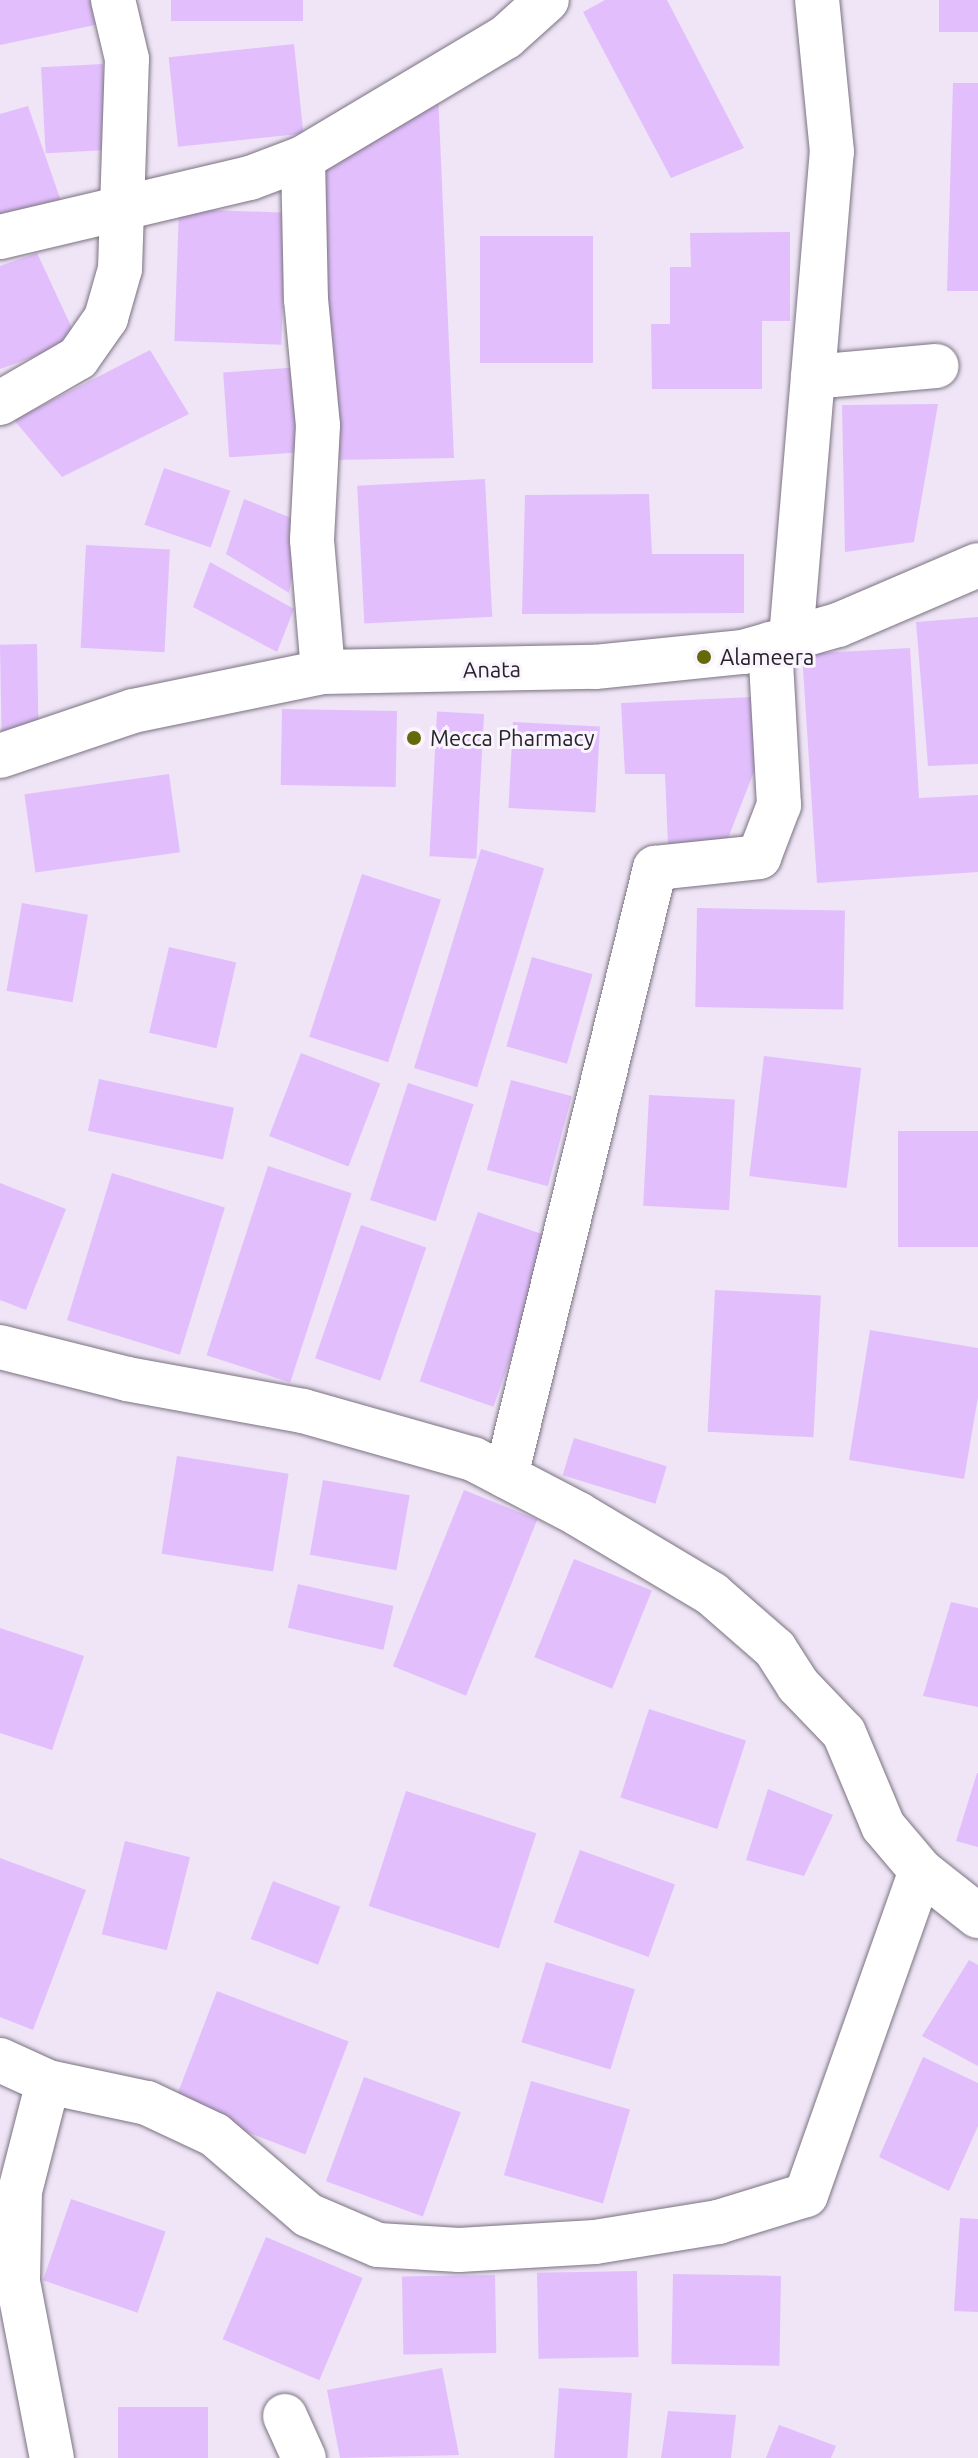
<!DOCTYPE html>
<style>
body{margin:0}
#map{position:relative;width:978px;height:2458px;overflow:hidden;background:#efe5f6;font-family:Ubuntu,sans-serif}
div>[style]{position:absolute}
[style*='--x']{left:calc(var(--x)*1px);top:calc(var(--y)*1px);width:calc(var(--w)*1px);rotate:calc(var(--a)*1deg)}
.building>*{inset:0;background:#e2bffc;transform-origin:0 0}
.roads{filter:drop-shadow(0 0 2px #7b7381) drop-shadow(0 0 2px #7b7381)}
.minor>*{height:44px;margin:-22px;padding:0 22px;transform-origin:22px;border-radius:22px;background:#fff}
.dots>*{width:22px;height:22px;translate:-50% -50%;box-sizing:border-box;border:4px solid #faf4fe;border-radius:50%}
span{translate:-50% -50%;white-space:nowrap;text-align:center;line-height:1.15;-webkit-text-stroke:6px #faf4fe;paint-order:stroke}
.poi-label{font-size:22px;color:#272329}
.left{translate:0 -50%;text-align:left}
.street-label{font-size:22px;color:#272329}
</style>
<div id="map">
<div class="building">
<div style="clip-path:polygon(0 0,90px 0,95px 25px,0 45px)"></div>
<div style="left:171px;top:0;width:132px;height:21px"></div>
<div style="clip-path:polygon(605px 0,667px 0,744px 148px,671px 178px,583px 12px)"></div>
<div style="left:939px;top:0;width:39px;height:32px"></div>
<div style="left:294px;top:44px;width:90px;height:126px;rotate:84deg"></div>
<div style="left:103px;top:64px;width:86px;height:62px;rotate:87deg"></div>
<div style="clip-path:polygon(953px 83px,978px 83px,978px 291px,947px 291px)"></div>
<div style="clip-path:polygon(438px 93px,454px 458px,329px 460px,316px 173px)"></div>
<div style="clip-path:polygon(28px 106px,62px 204px,0 221px,0 114px)"></div>
<div style="left:179px;top:209px;width:107px;height:132px;rotate:2deg"></div>
<div style="clip-path:polygon(790px 232px,790px 321px,762px 321px,762px 389px,652px 389px,651px 324px,670px 324px,670px 267px,691px 267px,690px 233px)"></div>
<div style="left:480px;top:236px;width:113px;height:127px"></div>
<div style="clip-path:polygon(37px 253px,78px 341px,0 369px,0 266px)"></div>
<div style="clip-path:polygon(150px 350px,189px 414px,62px 477px,14px 420px)"></div>
<div style="left:302px;top:367px;width:85px;height:79px;rotate:86deg"></div>
<div style="clip-path:polygon(938px 404px,914px 542px,845px 552px,842px 405px)"></div>
<div style="left:164px;top:468px;width:70px;height:60px;rotate:19deg"></div>
<div style="left:485px;top:479px;width:138px;height:128px;rotate:87deg"></div>
<div style="clip-path:polygon(649px 494px,652px 554px,744px 554px,744px 613px,522px 614px,525px 495px)"></div>
<div style="clip-path:polygon(244px 499px,301px 522px,289px 593px,226px 554px)"></div>
<div style="left:86px;top:545px;width:84px;height:103px;rotate:3deg"></div>
<div style="clip-path:polygon(210px 562px,294px 609px,277px 652px,193px 607px)"></div>
<div style="clip-path:polygon(978px 617px,978px 764px,928px 766px,916px 622px)"></div>
<div style="left:37px;top:644px;width:87px;height:37px;rotate:89deg"></div>
<div style="clip-path:polygon(910px 648px,919px 798px,978px 795px,978px 872px,817px 883px,802px 654px)"></div>
<div style="clip-path:polygon(753px 697px,755px 769px,727px 841px,668px 845px,665px 774px,625px 774px,621px 703px)"></div>
<div style="left:397px;top:711px;width:76px;height:115px;rotate:91deg"></div>
<div style="left:484px;top:714px;width:145px;height:47px;rotate:93deg"></div>
<div style="left:513px;top:722px;width:87px;height:86px;rotate:3deg"></div>
<div style="left:169px;top:774px;width:79px;height:146px;rotate:82deg"></div>
<div style="left:481px;top:849px;width:66px;height:229px;rotate:17deg"></div>
<div style="left:362px;top:874px;width:83px;height:171px;rotate:18deg"></div>
<div style="left:22px;top:903px;width:67px;height:89px;rotate:10deg"></div>
<div style="left:697px;top:908px;width:148px;height:99px;rotate:1deg"></div>
<div style="left:169px;top:947px;width:69px;height:88px;rotate:13deg"></div>
<div style="left:532px;top:957px;width:63px;height:93px;rotate:16deg"></div>
<div style="left:301px;top:1053px;width:85px;height:89px;rotate:21deg"></div>
<div style="left:764px;top:1056px;width:98px;height:121px;rotate:7deg"></div>
<div style="left:99px;top:1079px;width:138px;height:53px;rotate:12deg"></div>
<div style="left:511px;top:1080px;width:63px;height:93px;rotate:15deg"></div>
<div style="left:408px;top:1083px;width:69px;height:123px;rotate:18deg"></div>
<div style="left:649px;top:1095px;width:86px;height:111px;rotate:3deg"></div>
<div style="left:898px;top:1131px;width:80px;height:116px"></div>
<div style="left:268px;top:1166px;width:88px;height:199px;rotate:18deg"></div>
<div style="left:112px;top:1173px;width:118px;height:154px;rotate:17deg"></div>
<div style="clip-path:polygon(0 1183px,66px 1209px,26px 1310px,0 1300px)"></div>
<div style="left:478px;top:1212px;width:78px;height:179px;rotate:19deg"></div>
<div style="left:361px;top:1225px;width:69px;height:141px;rotate:19deg"></div>
<div style="left:715px;top:1290px;width:106px;height:142px;rotate:3deg"></div>
<div style="clip-path:polygon(870px 1330px,978px 1348px,978px 1397px,964px 1479px,849px 1460px)"></div>
<div style="left:574px;top:1438px;width:97px;height:39px;rotate:17deg"></div>
<div style="left:177px;top:1456px;width:113px;height:99px;rotate:9deg"></div>
<div style="left:323px;top:1480px;width:88px;height:76px;rotate:10deg"></div>
<div style="left:464px;top:1490px;width:79px;height:190px;rotate:22deg"></div>
<div style="left:574px;top:1559px;width:84px;height:106px;rotate:22deg"></div>
<div style="left:298px;top:1584px;width:98px;height:45px;rotate:13deg"></div>
<div style="clip-path:polygon(951px 1602px,978px 1608px,978px 1707px,923px 1696px)"></div>
<div style="clip-path:polygon(0 1628px,84px 1656px,52px 1750px,0 1733px)"></div>
<div style="left:649px;top:1709px;width:102px;height:93px;rotate:18deg"></div>
<div style="clip-path:polygon(977px 1773px,978px 1773px,978px 1847px,956px 1841px)"></div>
<div style="clip-path:polygon(768px 1789px,833px 1815px,804px 1876px,746px 1860px)"></div>
<div style="left:406px;top:1791px;width:137px;height:121px;rotate:18deg"></div>
<div style="left:125px;top:1841px;width:67px;height:96px;rotate:14deg"></div>
<div style="left:580px;top:1850px;width:101px;height:77px;rotate:20deg"></div>
<div style="clip-path:polygon(0 1858px,86px 1890px,33px 2030px,0 2017px)"></div>
<div style="left:273px;top:1881px;width:72px;height:62px;rotate:21deg"></div>
<div style="clip-path:polygon(969px 1960px,978px 1965px,978px 2066px,922px 2036px)"></div>
<div style="left:546px;top:1962px;width:93px;height:84px;rotate:17deg"></div>
<div style="left:217px;top:1991px;width:141px;height:121px;rotate:21deg"></div>
<div style="clip-path:polygon(923px 2057px,978px 2083px,978px 2126px,949px 2191px,879px 2157px)"></div>
<div style="left:364px;top:2077px;width:103px;height:111px;rotate:20deg"></div>
<div style="left:531px;top:2081px;width:103px;height:98px;rotate:16deg"></div>
<div style="left:71px;top:2199px;width:100px;height:86px;rotate:19deg"></div>
<div style="clip-path:polygon(960px 2218px,978px 2219px,978px 2312px,954px 2311px)"></div>
<div style="left:266px;top:2237px;width:105px;height:111px;rotate:23deg"></div>
<div style="left:637px;top:2271px;width:86px;height:100px;rotate:89deg"></div>
<div style="left:673px;top:2274px;width:108px;height:90px;rotate:1deg"></div>
<div style="left:495px;top:2275px;width:78px;height:93px;rotate:89deg"></div>
<div style="clip-path:polygon(442px 2368px,459px 2455px,340px 2458px,327px 2390px)"></div>
<div style="left:559px;top:2388px;width:73px;height:70px;rotate:4deg"></div>
<div style="left:118px;top:2407px;width:90px;height:51px"></div>
<div style="clip-path:polygon(668px 2411px,736px 2415px,731px 2458px,661px 2458px)"></div>
<div style="clip-path:polygon(779px 2425px,836px 2446px,831px 2458px,766px 2458px)"></div>
</div>
<div class="roads">
<div class="minor">
<div style="--x:303;--y:158;--w:141;--a:88.8"></div>
<div style="--x:306;--y:299;--w:127;--a:84.6"></div>
<div style="--x:318;--y:425;--w:115;--a:93"></div>
<div style="--x:312;--y:540;--w:132;--a:85.2"></div>
<div style="--x:0;--y:237;--w:257;--a:-13.3"></div>
<div style="--x:250;--y:178;--w:57;--a:-20.7"></div>
<div style="--x:303;--y:158;--w:236;--a:-30.8"></div>
<div style="--x:506;--y:37;--w:55;--a:-42.1"></div>
<div style="--x:813;--y:377;--w:124;--a:-5.1"></div>
<div style="--x:0;--y:403;--w:90;--a:-30"></div>
<div style="--x:78;--y:358;--w:49;--a:-55"></div>
<div style="--x:106;--y:318;--w:51;--a:-74.1"></div>
<div style="--x:120;--y:269;--w:210;--a:-88.1"></div>
<div style="--x:127;--y:59;--w:61;--a:-103.3"></div>
<div style="--x:791;--y:638;--w:488;--a:-85.2"></div>
<div style="--x:832;--y:152;--w:153;--a:-95.6"></div>
<div style="--x:0;--y:756;--w:140;--a:-18.7"></div>
<div style="--x:133;--y:711;--w:194;--a:-11.6"></div>
<div style="--x:323;--y:672;--w:272;--a:-1.1"></div>
<div style="--x:595;--y:667;--w:149;--a:-5.8"></div>
<div style="--x:743;--y:652;--w:99;--a:-15.9"></div>
<div style="--x:838;--y:625;--w:152;--a:-23.2"></div>
<div style="--x:0;--y:1347;--w:131;--a:14.1"></div>
<div style="--x:127;--y:1379;--w:179;--a:10.3"></div>
<div style="--x:303;--y:1411;--w:177;--a:15.8"></div>
<div style="--x:473;--y:1459;--w:119;--a:27.6"></div>
<div style="--x:578;--y:1514;--w:156;--a:30.8"></div>
<div style="--x:712;--y:1594;--w:84;--a:41.1"></div>
<div style="--x:775;--y:1649;--w:43;--a:57.4"></div>
<div style="--x:798;--y:1685;--w:66;--a:46.2"></div>
<div style="--x:844;--y:1733;--w:101;--a:67.2"></div>
<div style="--x:883;--y:1826;--w:59;--a:49.8"></div>
<div style="--x:921;--y:1871;--w:73;--a:38.3"></div>
<div style="--x:506;--y:1476;--w:626;--a:-76.23"></div>
<div style="--x:655;--y:868;--w:105;--a:-6"></div>
<div style="--x:759;--y:857;--w:56;--a:-69"></div>
<div style="--x:779;--y:805;--w:161;--a:-93.2"></div>
<div style="--x:0;--y:2060;--w:53;--a:24.6"></div>
<div style="--x:48;--y:2082;--w:101;--a:12"></div>
<div style="--x:147;--y:2103;--w:75;--a:25.2"></div>
<div style="--x:215;--y:2135;--w:123;--a:40.7"></div>
<div style="--x:308;--y:2215;--w:76;--a:23.2"></div>
<div style="--x:378;--y:2245;--w:81;--a:3.5"></div>
<div style="--x:459;--y:2250;--w:136;--a:-3.4"></div>
<div style="--x:595;--y:2242;--w:125;--a:-9.2"></div>
<div style="--x:718;--y:2222;--w:92;--a:-17.1"></div>
<div style="--x:806;--y:2195;--w:344;--a:-70.5"></div>
<div style="--x:48;--y:2082;--w:113;--a:104.4"></div>
<div style="--x:20;--y:2191;--w:91;--a:91.3"></div>
<div style="--x:18;--y:2282;--w:179;--a:79.1"></div>
<div style="--x:285;--y:2416;--w:46;--a:65.7"></div>
</div>
</div>
<div class="dots">
<div style="left:704px;top:657px;background:#646909"></div>
<div style="left:414px;top:738px;background:#646909"></div>
</div>
<div class="poi-label">
<span class="left" style="left:720px;top:657px">Alameera</span>
<span class="left" style="left:430px;top:738px">Mecca Pharmacy</span>
</div>
<div class="street-label">
<span style="left:492px;top:669px;rotate:-1deg">Anata</span>
</div>
</div>
